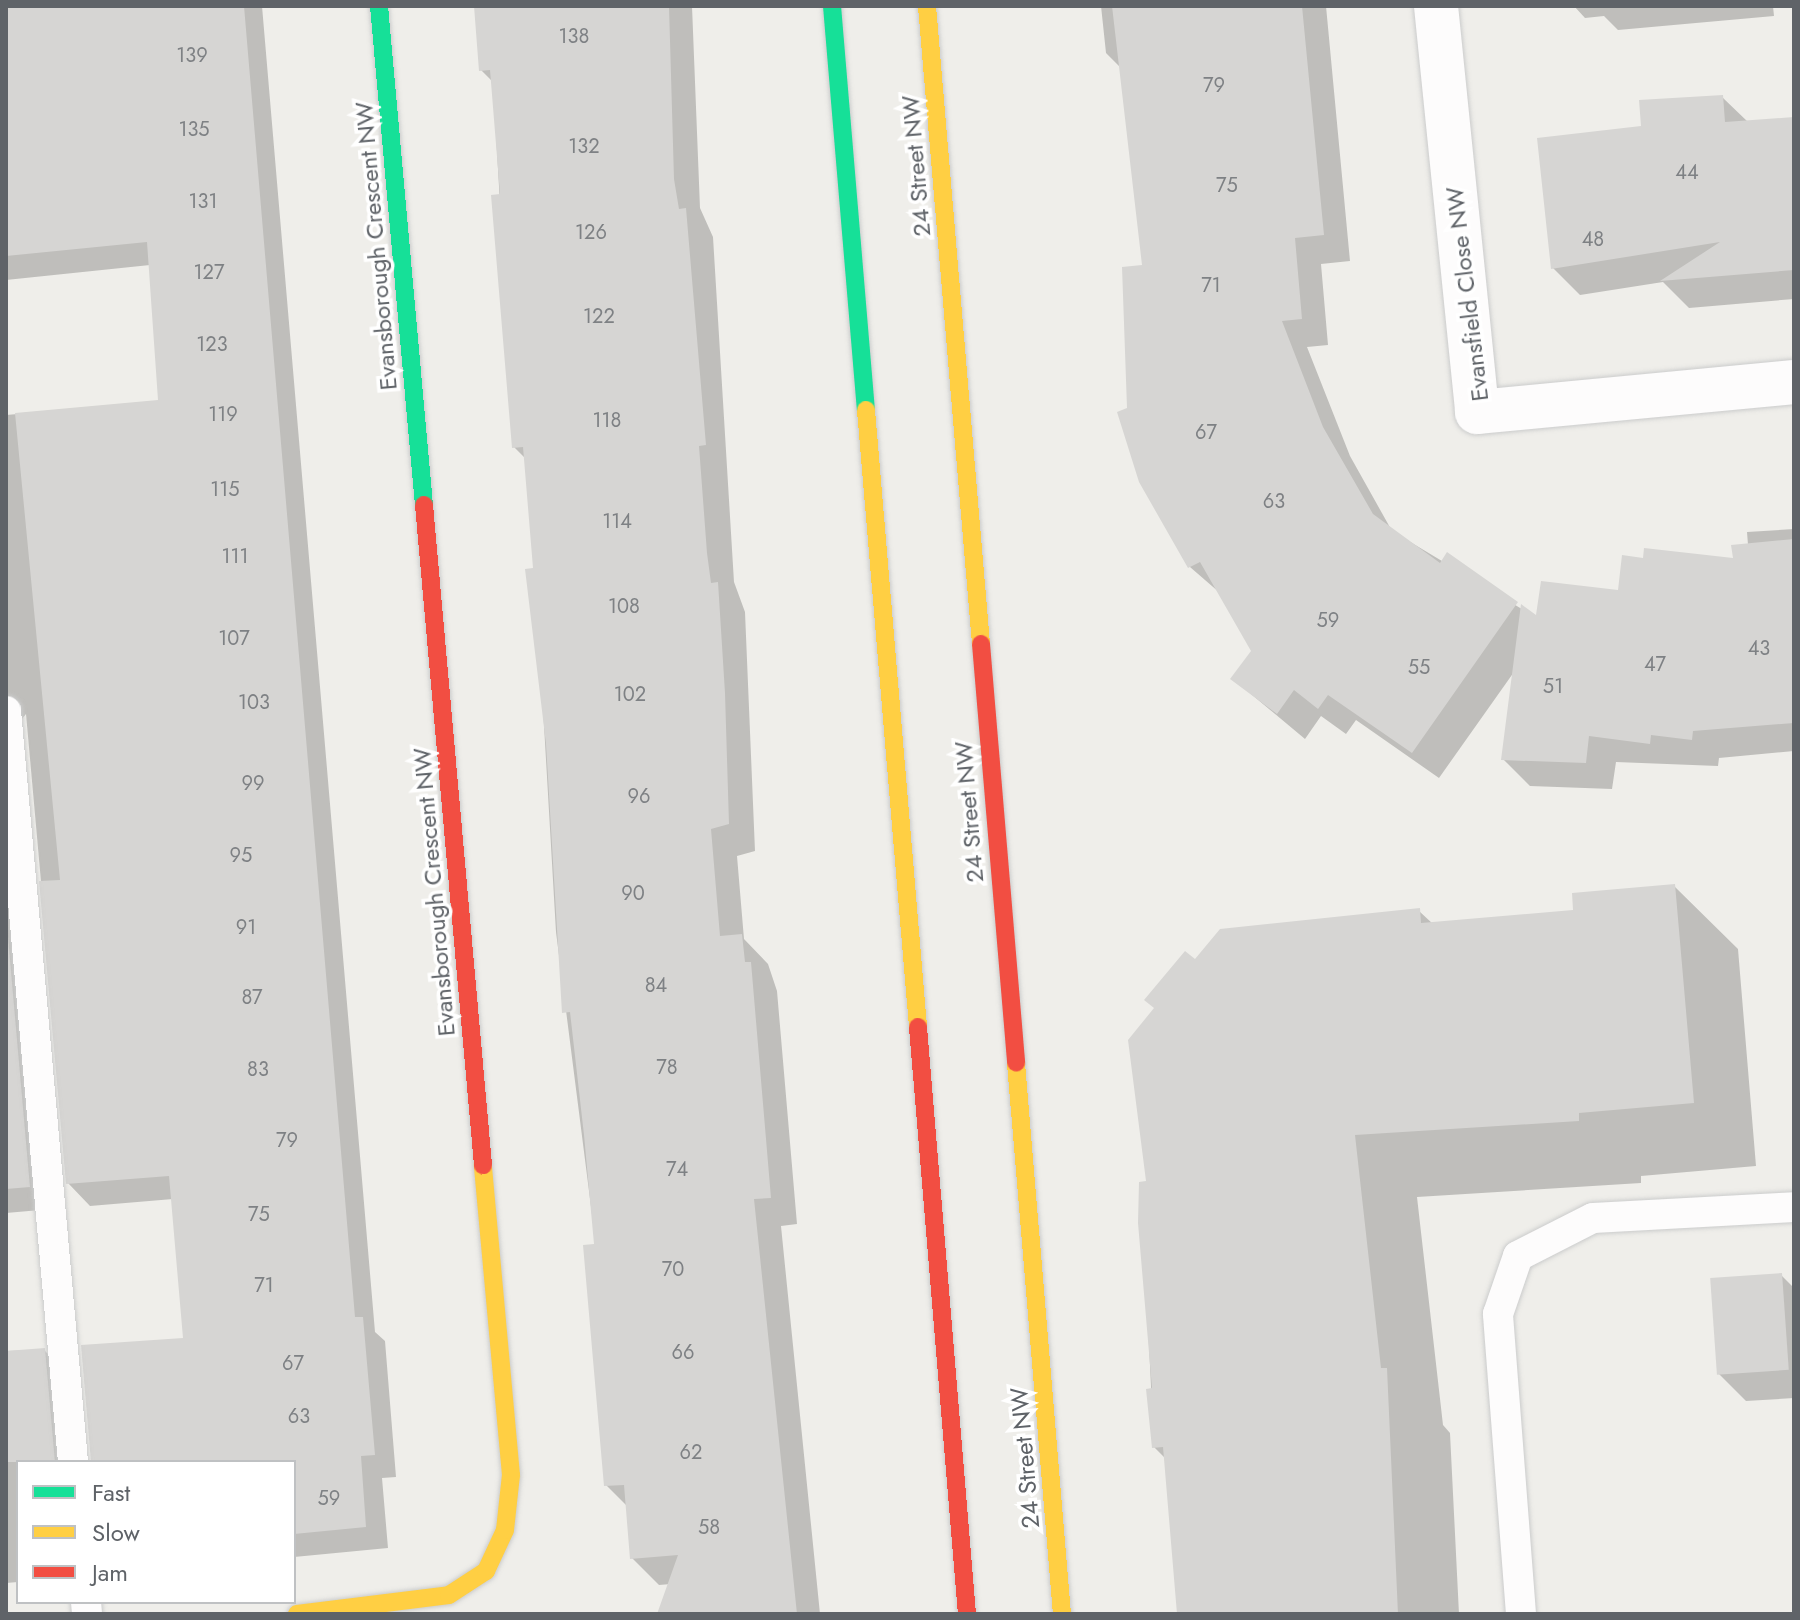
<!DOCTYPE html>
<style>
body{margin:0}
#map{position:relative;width:1800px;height:1620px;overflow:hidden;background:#efeeea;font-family:Jost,sans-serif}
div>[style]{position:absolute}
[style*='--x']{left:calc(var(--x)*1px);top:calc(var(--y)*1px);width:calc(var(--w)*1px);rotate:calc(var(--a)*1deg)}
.shadow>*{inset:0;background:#0003}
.building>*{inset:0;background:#d6d5d3;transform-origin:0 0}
.roads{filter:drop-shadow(0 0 2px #cbcccc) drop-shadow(0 0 2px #cbcccc)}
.lane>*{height:30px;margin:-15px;padding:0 15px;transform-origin:15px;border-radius:15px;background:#fdfcfc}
.street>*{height:44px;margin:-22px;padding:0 22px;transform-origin:22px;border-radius:22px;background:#fdfcfc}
.fast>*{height:18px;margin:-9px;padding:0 9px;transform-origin:9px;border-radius:9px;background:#16e098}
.slow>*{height:18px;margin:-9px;padding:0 9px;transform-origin:9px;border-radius:9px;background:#ffcf43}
.jam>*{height:18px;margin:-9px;padding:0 9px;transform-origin:9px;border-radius:9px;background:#f24e42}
span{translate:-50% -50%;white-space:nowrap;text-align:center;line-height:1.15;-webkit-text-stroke:7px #fff;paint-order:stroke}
.number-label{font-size:20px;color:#7e8184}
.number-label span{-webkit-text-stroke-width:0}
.street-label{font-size:24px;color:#5f6368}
.frame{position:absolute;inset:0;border:8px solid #5f6368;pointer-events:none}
.legend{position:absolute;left:16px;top:1460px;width:280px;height:144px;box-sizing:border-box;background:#fff;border:2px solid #bfc1c3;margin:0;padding:10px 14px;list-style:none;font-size:24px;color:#5f6368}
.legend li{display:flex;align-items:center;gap:16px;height:40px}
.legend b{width:40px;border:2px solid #bfc1c3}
</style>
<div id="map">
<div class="shadow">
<div style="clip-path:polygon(6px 6px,262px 6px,375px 1332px,385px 1341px,396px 1477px,382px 1478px,388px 1548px,294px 1557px,294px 1462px,93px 1462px,185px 1340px,173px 1199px,90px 1206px,68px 1183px,26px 714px,9px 735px,52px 1209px,6px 1213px,6px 415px,160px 402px,150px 265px,6px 280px)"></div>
<div style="clip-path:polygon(484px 6px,692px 6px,700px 208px,713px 237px,734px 582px,745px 612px,755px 851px,737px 856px,744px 939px,768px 964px,777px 991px,797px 1224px,781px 1226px,820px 1614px,662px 1614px,671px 1584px,659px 1585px,632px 1558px,628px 1507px,606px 1485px,596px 1246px,556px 932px,535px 570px,526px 459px,514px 447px,493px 82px,481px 70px)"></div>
<div style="clip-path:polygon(1101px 6px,1326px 6px,1350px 261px,1321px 264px,1328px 345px,1307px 347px,1350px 456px,1392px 531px,1537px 618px,1735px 561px,1748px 545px,1747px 532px,1794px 529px,1794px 751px,1719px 758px,1718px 766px,1616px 762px,1612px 789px,1530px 786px,1503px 759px,1514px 672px,1439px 778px,1356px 720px,1346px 734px,1321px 716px,1305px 739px,1233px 679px,1253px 651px,1220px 593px,1190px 567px,1129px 409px,1144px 267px,1120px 67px,1106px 53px)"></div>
<div style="clip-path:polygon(1574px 6px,1773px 6px,1774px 16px,1618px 30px,1604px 16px,1585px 18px)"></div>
<div style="clip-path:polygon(1722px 97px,1748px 122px,1794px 118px,1794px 299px,1689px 308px,1663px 282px,1580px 295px,1553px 268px,1643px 128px)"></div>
<div style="clip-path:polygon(1674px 886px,1738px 949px,1756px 1166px,1641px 1176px,1641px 1183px,1417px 1197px,1443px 1425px,1450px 1433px,1459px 1614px,1179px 1614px,1166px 1459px,1154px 1447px,1141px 1184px,1149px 1183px,1195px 962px,1419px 911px,1433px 924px,1575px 911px)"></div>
<div style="clip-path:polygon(1781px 1275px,1794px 1288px,1794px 1398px,1746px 1401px,1719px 1374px)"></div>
<div style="clip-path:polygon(44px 1350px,66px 1372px,74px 1462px,18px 1462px,18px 1582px,6px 1583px,6px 1351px)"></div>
</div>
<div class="building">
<div style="clip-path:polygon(6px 6px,244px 6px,355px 1317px,363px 1317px,375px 1455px,361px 1456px,366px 1527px,294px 1534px,294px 1462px,91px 1462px,81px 1345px,183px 1338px,169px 1176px,66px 1184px,39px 881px,60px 880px,15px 413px,158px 400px,147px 242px,6px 256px)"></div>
<div style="clip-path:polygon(474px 6px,669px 6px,674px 179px,679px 209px,686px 208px,706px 445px,699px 446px,707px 553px,711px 583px,718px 582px,725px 693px,729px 824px,711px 829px,720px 936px,742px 934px,745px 962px,751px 962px,771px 1198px,754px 1199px,797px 1614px,657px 1614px,678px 1555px,630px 1559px,624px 1485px,604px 1486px,583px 1245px,594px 1244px,584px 1135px,570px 1012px,562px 1013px,546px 744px,525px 569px,533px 568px,523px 447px,512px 448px,491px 195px,500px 194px,490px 70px,479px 71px)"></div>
<div style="clip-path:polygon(1112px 6px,1302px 6px,1324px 235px,1295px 238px,1302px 319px,1282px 321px,1323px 427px,1373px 514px,1440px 563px,1447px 552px,1518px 602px,1412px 753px,1328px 695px,1318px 709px,1294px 690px,1277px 714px,1230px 679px,1251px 651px,1200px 562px,1188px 568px,1139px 482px,1117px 412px,1127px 408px,1122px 267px,1142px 265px)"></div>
<div style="clip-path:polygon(1723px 95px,1725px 122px,1794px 117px,1794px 270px,1660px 281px,1720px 242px,1551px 269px,1537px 138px,1641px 126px,1639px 100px)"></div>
<div style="clip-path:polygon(1794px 539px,1794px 723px,1693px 731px,1692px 740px,1651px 735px,1650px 744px,1589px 736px,1586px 763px,1501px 760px,1521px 604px,1536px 615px,1541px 581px,1618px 590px,1622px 555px,1643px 558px,1644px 548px,1733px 558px,1731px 545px)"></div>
<div style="clip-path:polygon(1675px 884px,1694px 1103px,1579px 1113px,1579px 1121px,1355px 1135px,1381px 1368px,1387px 1368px,1398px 1614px,1177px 1614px,1163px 1447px,1152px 1448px,1146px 1389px,1152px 1388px,1138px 1223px,1139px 1182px,1146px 1181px,1128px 1040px,1154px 1008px,1144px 1000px,1185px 951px,1195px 959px,1220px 929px,1420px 908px,1421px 923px,1573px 910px,1572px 893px)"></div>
<div style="clip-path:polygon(6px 914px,30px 1187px,6px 1189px)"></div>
<div style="left:1782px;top:1273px;width:97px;height:72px;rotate:86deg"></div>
<div style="clip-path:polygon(45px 1348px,55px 1462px,6px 1462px,6px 1351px)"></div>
</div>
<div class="roads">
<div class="lane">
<div style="--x:6;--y:711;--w:754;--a:84.9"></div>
<div style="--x:86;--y:1602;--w:12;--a:85"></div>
<div style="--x:1521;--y:1614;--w:301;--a:-94.4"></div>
<div style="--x:1498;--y:1314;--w:61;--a:-71"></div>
<div style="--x:1518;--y:1256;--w:84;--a:-26.9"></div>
<div style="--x:1593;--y:1218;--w:201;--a:-3.1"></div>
</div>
<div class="street">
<div style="--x:1436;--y:6;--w:408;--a:84.2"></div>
<div style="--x:1477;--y:412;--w:318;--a:-5.4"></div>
</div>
<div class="fast">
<div style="--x:379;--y:6;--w:501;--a:84.85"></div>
<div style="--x:832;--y:6;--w:405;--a:85.2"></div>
</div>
<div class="slow">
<div style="--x:927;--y:6;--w:640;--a:85.16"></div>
<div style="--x:866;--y:410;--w:619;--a:85.18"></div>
<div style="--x:1016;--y:1063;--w:553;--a:85.23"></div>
<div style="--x:297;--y:1614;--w:153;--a:-7.1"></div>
<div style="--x:449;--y:1595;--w:44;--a:-33"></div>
<div style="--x:486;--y:1571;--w:45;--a:-65.1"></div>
<div style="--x:505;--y:1530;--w:55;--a:-83.8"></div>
<div style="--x:511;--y:1475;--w:311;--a:-95.2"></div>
</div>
<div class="jam">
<div style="--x:424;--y:505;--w:663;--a:84.89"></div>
<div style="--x:981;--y:644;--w:420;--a:85.2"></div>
<div style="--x:918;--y:1027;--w:589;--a:85.23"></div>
</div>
</div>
<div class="number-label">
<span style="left:574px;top:36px">138</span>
<span style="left:192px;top:55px">139</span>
<span style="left:1214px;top:85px">79</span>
<span style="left:194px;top:129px">135</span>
<span style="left:584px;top:146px">132</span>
<span style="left:1687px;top:172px">44</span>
<span style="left:1227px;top:185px">75</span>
<span style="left:203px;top:201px">131</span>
<span style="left:591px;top:232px">126</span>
<span style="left:1593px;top:239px">48</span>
<span style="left:209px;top:272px">127</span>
<span style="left:1211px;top:285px">71</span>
<span style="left:599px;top:316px">122</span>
<span style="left:212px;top:344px">123</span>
<span style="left:223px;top:414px">119</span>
<span style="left:607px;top:420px">118</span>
<span style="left:1206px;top:432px">67</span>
<span style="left:225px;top:489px">115</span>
<span style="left:1274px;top:501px">63</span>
<span style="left:617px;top:521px">114</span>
<span style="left:235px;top:556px">111</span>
<span style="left:624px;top:606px">108</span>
<span style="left:1328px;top:620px">59</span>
<span style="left:234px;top:638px">107</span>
<span style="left:1759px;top:648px">43</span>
<span style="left:1655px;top:664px">47</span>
<span style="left:1419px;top:667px">55</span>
<span style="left:1553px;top:686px">51</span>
<span style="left:630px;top:694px">102</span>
<span style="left:254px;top:702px">103</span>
<span style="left:253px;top:783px">99</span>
<span style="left:639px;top:796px">96</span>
<span style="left:241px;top:855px">95</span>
<span style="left:633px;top:893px">90</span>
<span style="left:246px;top:927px">91</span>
<span style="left:656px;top:985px">84</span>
<span style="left:252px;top:997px">87</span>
<span style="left:667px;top:1067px">78</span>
<span style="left:258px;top:1069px">83</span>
<span style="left:287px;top:1140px">79</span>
<span style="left:677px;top:1169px">74</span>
<span style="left:259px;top:1214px">75</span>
<span style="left:673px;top:1269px">70</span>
<span style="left:264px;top:1285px">71</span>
<span style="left:683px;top:1352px">66</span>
<span style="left:293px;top:1363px">67</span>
<span style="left:299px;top:1416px">63</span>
<span style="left:691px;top:1452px">62</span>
<span style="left:329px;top:1498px">59</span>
<span style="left:709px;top:1527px">58</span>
</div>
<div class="street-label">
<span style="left:916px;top:166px;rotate:-95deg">24 Street NW</span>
<span style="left:376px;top:246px;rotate:-95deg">Evansborough Crescent NW</span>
<span style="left:1467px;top:294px;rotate:-97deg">Evansfield Close NW</span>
<span style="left:969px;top:812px;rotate:-95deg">24 Street NW</span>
<span style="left:434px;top:892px;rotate:-95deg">Evansborough Crescent NW</span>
<span style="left:1025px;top:1458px;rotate:-95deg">24 Street NW</span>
</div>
<div class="frame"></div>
<ul class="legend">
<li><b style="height:10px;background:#16e098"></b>Fast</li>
<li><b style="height:10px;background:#ffcf43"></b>Slow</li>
<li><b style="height:10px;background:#f24e42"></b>Jam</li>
</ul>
</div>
